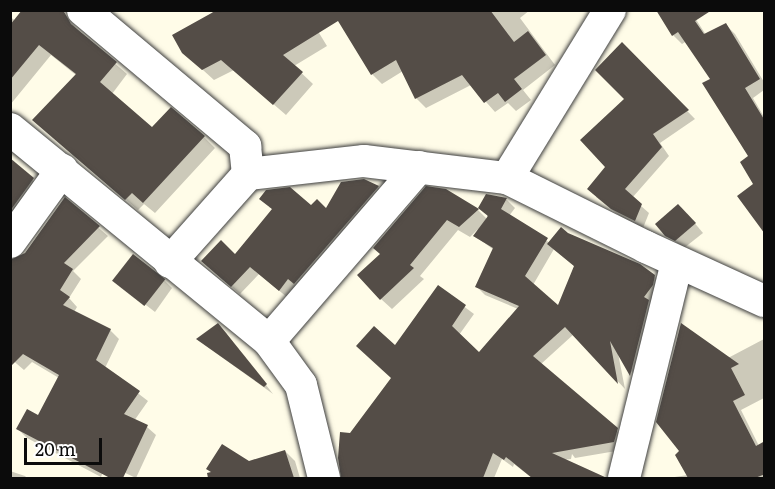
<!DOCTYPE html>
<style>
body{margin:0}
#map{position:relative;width:775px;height:489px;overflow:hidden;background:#fffce8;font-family:Literata,serif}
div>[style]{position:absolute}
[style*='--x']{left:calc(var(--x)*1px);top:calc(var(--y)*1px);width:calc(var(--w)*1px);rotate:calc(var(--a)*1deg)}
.shadow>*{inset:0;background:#0003}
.building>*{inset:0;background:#544d47;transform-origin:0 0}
.roads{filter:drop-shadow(0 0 2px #3e3e3e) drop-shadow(0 0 2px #3e3e3e)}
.minor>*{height:32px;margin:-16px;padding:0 16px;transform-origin:16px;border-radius:16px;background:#fff}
span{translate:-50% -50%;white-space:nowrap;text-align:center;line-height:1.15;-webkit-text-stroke:6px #fff;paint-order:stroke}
.frame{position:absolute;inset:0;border:12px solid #0b0b0b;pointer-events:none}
.scale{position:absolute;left:24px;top:438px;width:78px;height:27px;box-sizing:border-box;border:3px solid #0b0b0b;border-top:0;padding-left:8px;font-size:18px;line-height:21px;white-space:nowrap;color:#0b0b0b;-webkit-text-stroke:4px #fff;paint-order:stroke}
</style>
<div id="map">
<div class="shadow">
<div style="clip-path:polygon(211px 10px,305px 10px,327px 46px,294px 66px,313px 84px,286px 115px,234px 70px,214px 80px,183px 52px,213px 14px)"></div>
<div style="clip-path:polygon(333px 10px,530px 10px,520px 18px,555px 65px,523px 90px,531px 100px,516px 111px,508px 103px,495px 112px,471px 85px,426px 108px,416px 98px,403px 71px,382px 84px,372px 74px)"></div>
<div style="clip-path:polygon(690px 10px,706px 35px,726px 25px,735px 34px,764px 82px,764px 90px,753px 98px,764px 117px,764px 231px,750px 156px,713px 80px,687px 41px,682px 44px,673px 35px)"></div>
<div style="clip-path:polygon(65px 14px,81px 34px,127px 74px,112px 94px,152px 129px,204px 137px,215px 148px,155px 213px,144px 204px,138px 210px,34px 120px,77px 76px,51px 55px,10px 105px,10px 17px,16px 21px)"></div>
<div style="clip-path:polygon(622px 44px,695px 119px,660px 143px,669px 156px,632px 198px,649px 213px,643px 228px,621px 217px,596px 197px,626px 99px)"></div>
<div style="clip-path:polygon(10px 160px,45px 191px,10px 236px)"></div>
<div style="clip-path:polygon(364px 181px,378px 187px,386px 195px,288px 298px,259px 274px,240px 294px,211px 269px,236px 257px,274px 210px,269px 207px,312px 207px,326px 210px)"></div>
<div style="clip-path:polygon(evenodd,427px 188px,478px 210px,487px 219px,487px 195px,507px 200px,515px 208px,509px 216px,550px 243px,567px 235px,654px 276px,663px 284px,639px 382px,618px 353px,625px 389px,574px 334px,541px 364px,625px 438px,622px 450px,575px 458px,572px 454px,571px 459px,563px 460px,606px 478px,570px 478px,568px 467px,566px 478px,532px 478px,514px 464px,513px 467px,502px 459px,494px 478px,342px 478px,339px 458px,351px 434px,393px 378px,395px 347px,438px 287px,474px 314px,459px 335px,480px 354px,518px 309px,485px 295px,477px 287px,494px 250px,475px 236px,478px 229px,470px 237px,458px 230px,420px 276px,424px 279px,392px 309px,381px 299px,382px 255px,427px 188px,554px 249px,575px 267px,559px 308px,533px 285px,554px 249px)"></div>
<div style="clip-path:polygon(65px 199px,108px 236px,73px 271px,81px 279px,69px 298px,77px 307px,74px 312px,110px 330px,119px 339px,105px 368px,148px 401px,134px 421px,147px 427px,156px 435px,136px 478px,106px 464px,101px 477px,27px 438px,18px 429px,38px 417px,59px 378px,32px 362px,24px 370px,10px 358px,26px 254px)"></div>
<div style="clip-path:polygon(687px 214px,703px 233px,684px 248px,666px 235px)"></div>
<div style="clip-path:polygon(164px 280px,172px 288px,155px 312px,115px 281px)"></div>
<div style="clip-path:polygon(218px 325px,226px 333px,273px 394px,198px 340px)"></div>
<div style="clip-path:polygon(764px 339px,764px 398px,741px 410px,759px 446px,764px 443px,764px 478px,668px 478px,688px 475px,728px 358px)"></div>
<div style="clip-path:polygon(285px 451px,295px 461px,300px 478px,218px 478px,208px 469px,248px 462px)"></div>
<div style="clip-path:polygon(10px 471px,25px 476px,27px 478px,10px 478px)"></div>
</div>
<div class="building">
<div style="clip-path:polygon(22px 10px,63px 10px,71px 24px,117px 62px,100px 82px,152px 127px,171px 107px,205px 136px,143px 203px,132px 193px,125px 200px,32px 120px,76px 74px,39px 45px,10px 80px,10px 25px)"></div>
<div style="clip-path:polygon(217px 10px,490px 10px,514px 42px,528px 31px,546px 55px,514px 79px,522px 89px,505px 102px,498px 93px,484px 103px,462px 75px,415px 99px,396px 60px,371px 75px,338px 21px,283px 55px,303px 72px,273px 105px,221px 60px,202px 70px,182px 53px,172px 35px)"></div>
<div style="clip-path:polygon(656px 10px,712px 10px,695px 21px,704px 34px,726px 23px,760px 79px,745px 88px,765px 121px,765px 234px,737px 196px,753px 184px,740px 162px,748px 156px,702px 83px,710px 79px,678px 32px,672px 36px)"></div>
<div style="clip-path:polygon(622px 42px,689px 110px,653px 134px,662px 147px,625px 189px,642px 204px,635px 221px,611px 209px,587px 189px,605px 167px,580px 140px,624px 99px,595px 70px)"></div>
<div style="clip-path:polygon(10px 158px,34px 178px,10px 211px)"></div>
<div style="clip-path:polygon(364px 179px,379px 186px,294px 284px,288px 279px,279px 291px,250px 267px,231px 287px,201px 261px,221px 240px,235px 254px,272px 209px,259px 199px,266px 190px,290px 187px,311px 205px,317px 199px,326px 208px,341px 182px)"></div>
<div style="clip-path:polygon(426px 186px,446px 189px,479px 209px,459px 227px,447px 220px,410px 265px,414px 268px,380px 300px,357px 275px,380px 254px,373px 248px)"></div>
<div style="clip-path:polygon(486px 194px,507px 198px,501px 209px,548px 238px,525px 276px,558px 305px,574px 266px,547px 244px,561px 227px,568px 233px,640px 264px,655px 275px,653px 285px,644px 297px,649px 300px,630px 376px,610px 341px,618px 384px,565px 327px,533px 356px,618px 428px,614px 442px,552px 453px,607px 478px,532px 478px,506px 457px,504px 460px,493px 453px,483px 478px,341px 478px,338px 458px,340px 432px,350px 433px,391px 378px,356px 346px,374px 326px,395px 345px,438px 285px,466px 305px,452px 326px,479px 352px,519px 306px,475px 287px,493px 248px,473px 236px,488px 216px,478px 208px)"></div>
<div style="clip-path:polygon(65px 197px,100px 226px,64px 263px,73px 269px,60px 290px,70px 297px,63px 305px,111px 329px,96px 360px,140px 391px,124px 414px,148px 425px,123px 478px,110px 478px,16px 429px,27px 409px,38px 415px,59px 375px,23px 354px,10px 367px,10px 260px,25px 253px)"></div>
<div style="clip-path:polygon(678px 204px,696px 223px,675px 241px,665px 236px,655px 224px)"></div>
<div style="left:133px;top:254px;width:41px;height:34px;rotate:38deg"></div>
<div style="clip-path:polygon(218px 323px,267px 384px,264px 387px,196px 339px)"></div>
<div style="clip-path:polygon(681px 323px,739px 364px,731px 368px,745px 395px,733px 401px,756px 446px,765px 441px,765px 474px,755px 478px,688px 478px,675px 455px,679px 451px,656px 422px)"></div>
<div style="clip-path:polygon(222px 444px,249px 461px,285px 450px,294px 478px,208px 478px,207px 473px,211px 472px,206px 469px)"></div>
</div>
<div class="roads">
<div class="minor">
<div style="--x:83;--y:10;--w:212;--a:40"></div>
<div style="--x:245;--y:146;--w:28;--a:84"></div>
<div style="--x:10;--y:129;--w:335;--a:39.3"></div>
<div style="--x:269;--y:341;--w:54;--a:54"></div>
<div style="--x:301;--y:385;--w:96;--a:76.1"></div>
<div style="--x:507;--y:178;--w:197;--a:-58.5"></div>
<div style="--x:10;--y:242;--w:89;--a:-54.2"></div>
<div style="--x:170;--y:262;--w:118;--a:-48.4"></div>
<div style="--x:248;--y:174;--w:117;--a:-6.4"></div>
<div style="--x:364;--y:161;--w:144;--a:6.8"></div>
<div style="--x:507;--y:178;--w:155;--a:26.4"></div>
<div style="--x:646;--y:247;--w:130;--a:24.6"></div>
<div style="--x:269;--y:341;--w:230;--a:-49.2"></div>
<div style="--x:624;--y:478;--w:222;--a:-76.2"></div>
</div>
</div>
<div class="frame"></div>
<div class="scale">20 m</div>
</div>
